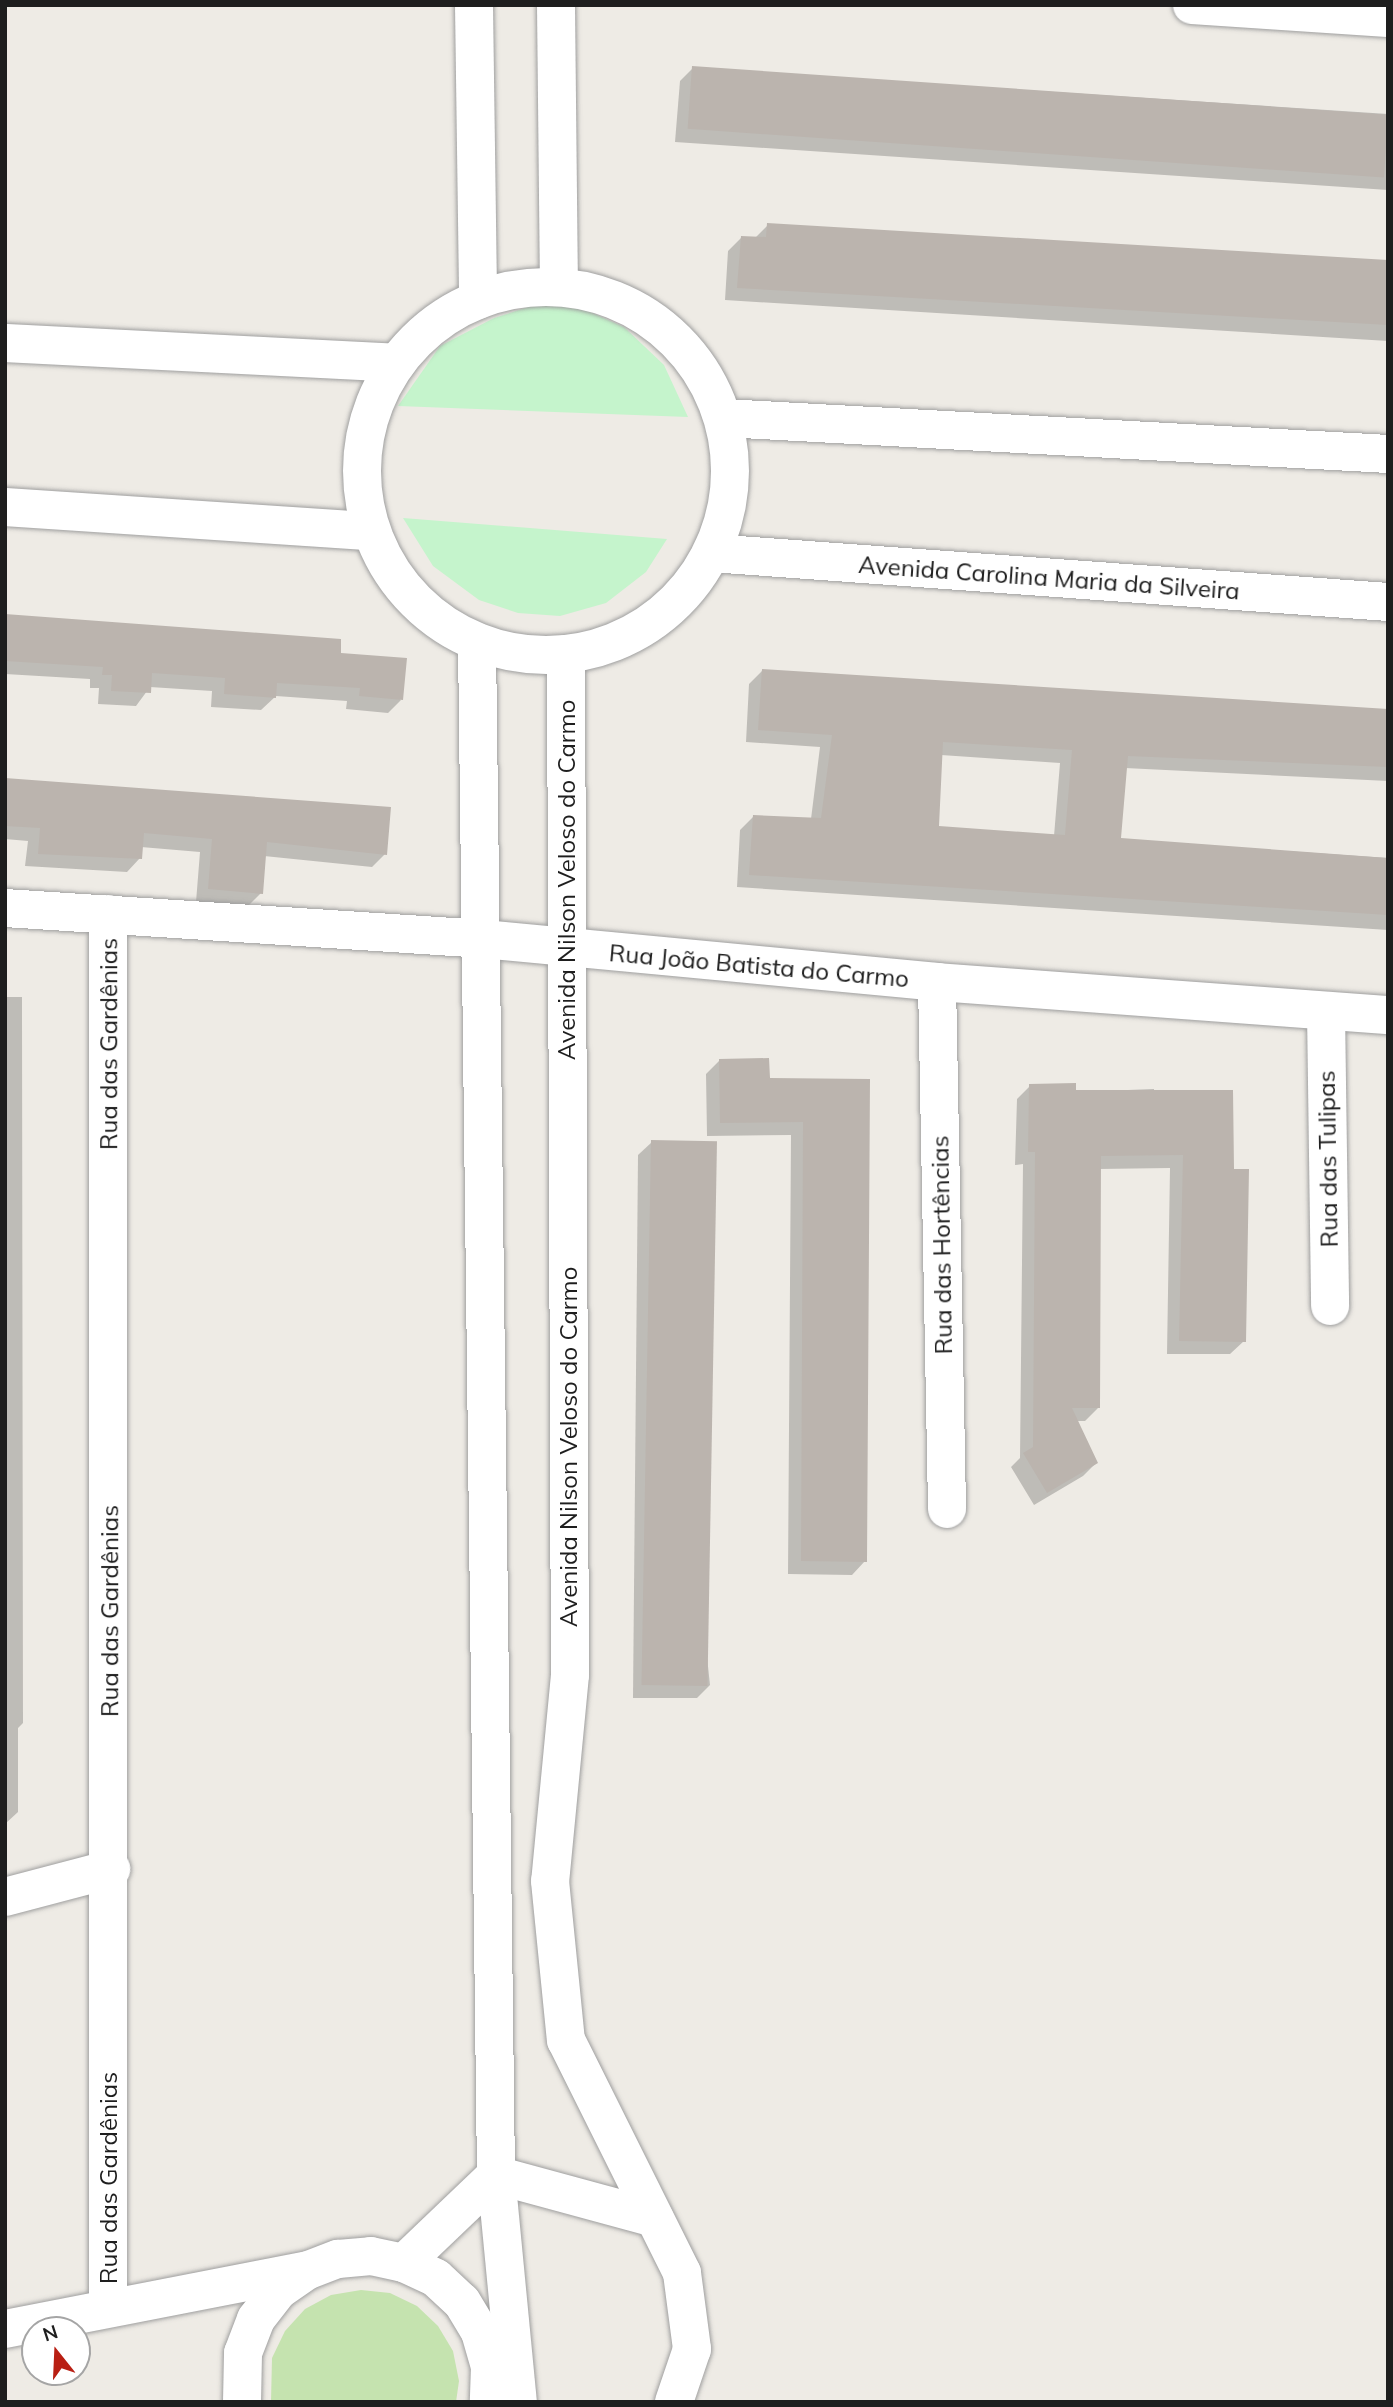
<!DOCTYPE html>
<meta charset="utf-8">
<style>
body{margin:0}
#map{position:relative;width:1393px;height:2407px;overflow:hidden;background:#eeebe5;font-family:Mulish,sans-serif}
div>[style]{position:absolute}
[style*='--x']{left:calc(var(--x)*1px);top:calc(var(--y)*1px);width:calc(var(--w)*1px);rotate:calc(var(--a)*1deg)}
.grass>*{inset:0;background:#c5e3af}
.park>*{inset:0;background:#c5f4cc}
.shadow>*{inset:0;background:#0003}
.building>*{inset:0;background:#bbb4ae;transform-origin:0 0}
.roads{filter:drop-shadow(0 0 2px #9f9f9f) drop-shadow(0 0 2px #9f9f9f)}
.minor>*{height:38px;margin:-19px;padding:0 19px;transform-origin:19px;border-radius:19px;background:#fff}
.minor>.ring{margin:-19px;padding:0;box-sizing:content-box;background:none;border:38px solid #fff;border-radius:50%}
span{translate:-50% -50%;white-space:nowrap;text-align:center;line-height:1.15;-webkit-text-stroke:5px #fff;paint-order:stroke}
.street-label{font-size:24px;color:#1e1e1e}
.frame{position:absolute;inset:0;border:7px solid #1e1e1e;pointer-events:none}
.north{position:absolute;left:21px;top:2316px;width:70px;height:70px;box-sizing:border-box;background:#fff;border:2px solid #a5a5a5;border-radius:50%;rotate:342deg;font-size:19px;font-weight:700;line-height:28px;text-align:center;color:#1e1e1e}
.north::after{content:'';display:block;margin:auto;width:24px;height:32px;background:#b91f13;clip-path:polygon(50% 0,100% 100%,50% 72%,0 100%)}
</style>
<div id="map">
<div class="grass">
<div style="clip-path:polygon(361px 2290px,390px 2293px,417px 2306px,438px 2326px,453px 2351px,459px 2381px,456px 2402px,271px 2402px,272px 2358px,285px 2331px,305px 2309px,331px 2295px)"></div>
</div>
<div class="park">
<div style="clip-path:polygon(544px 302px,588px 311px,624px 327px,664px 365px,688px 417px,398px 406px,440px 346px,494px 318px)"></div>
<div style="clip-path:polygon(403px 518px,667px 539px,646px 572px,606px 603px,560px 616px,518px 613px,479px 600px,433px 566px)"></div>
</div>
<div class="shadow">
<div style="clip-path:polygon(693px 68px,1388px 114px,1388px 190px,675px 142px,680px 81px)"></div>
<div style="clip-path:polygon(768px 225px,1388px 262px,1388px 341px,725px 300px,728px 251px,741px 238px,755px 238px)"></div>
<div style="clip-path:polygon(5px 615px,339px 655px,401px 700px,388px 713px,346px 709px,347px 701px,276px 696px,261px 710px,211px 707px,212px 691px,150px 687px,136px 706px,98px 704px,99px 688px,90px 688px,90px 679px,5px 674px)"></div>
<div style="clip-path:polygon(evenodd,762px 671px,1388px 710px,1388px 781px,1125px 768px,1119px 840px,1388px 858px,1388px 930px,737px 887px,740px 830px,753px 817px,811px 819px,820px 747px,746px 742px,749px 684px,762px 671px,941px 755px,1060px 763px,1054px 836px,937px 828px,941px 755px)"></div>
<div style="clip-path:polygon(5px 780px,389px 809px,385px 854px,372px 867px,264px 856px,261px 893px,248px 906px,196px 902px,200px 852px,141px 847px,140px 858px,127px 872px,25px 866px,28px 841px,5px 839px)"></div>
<div style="clip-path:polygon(5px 997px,22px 997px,23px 1723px,18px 1728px,18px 1812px,5px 1824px)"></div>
<div style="clip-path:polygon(719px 1061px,768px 1080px,869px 1081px,865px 1561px,852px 1575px,788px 1574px,791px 1135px,707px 1136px,706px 1074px)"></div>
<div style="clip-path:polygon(1030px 1086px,1075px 1092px,1154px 1089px,1154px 1095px,1232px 1171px,1244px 1341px,1230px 1354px,1167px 1354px,1170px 1168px,1099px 1169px,1098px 1408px,1085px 1421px,1076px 1421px,1096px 1463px,1083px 1476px,1034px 1505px,1011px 1467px,1020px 1458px,1023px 1164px,1015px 1165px,1017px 1099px)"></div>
<div style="clip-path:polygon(652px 1142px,710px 1685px,697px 1698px,633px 1698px,638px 1155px)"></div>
</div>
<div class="building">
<div style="left:692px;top:66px;width:698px;height:63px;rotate:4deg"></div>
<div style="clip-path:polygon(767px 223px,1388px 260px,1388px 325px,737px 288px,741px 236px,766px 237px)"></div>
<div style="clip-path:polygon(5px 614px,341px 639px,341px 653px,407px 658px,403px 700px,359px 696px,360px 688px,277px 683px,276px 698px,224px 694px,225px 678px,152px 673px,151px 693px,111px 691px,112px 675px,102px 675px,103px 667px,5px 661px)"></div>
<div style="clip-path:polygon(evenodd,762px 669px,1388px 709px,1388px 767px,1128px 756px,1121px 838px,1388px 858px,1388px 915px,749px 875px,753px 815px,821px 818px,832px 735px,758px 730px,762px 669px,943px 742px,1072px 750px,1065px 835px,939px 826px,943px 742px)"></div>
<div style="clip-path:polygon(5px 778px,391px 807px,387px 855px,267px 842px,263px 894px,208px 889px,212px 839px,144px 833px,142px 859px,38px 854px,40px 828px,5px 826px)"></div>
<div style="clip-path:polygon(769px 1058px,770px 1078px,870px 1079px,867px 1562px,801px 1561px,803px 1122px,720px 1123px,719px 1059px)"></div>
<div style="clip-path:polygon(1076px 1083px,1076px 1090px,1233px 1090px,1234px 1169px,1249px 1169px,1246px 1342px,1179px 1341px,1183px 1155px,1101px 1156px,1100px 1408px,1072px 1408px,1098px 1463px,1047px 1493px,1023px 1453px,1033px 1447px,1035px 1152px,1028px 1152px,1029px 1084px)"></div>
<div style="left:651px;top:1140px;width:66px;height:545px;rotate:1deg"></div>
</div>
<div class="roads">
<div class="minor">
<div style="--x:474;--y:5;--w:295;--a:89.2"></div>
<div style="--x:556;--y:5;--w:282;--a:89.4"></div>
<div style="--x:1192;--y:5;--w:196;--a:3.8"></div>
<div class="ring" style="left:362px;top:287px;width:330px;height:330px"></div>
<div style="--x:5;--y:343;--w:392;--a:2.9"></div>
<div style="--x:724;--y:418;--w:665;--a:3.1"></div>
<div style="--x:5;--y:507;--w:366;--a:3.8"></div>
<div style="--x:711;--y:553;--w:679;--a:4.14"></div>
<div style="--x:477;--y:642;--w:1533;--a:89.29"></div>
<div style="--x:496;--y:2175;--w:228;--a:84.5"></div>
<div style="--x:566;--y:654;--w:1021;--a:89.78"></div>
<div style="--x:570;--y:1675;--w:207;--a:95.5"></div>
<div style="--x:550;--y:1881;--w:160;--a:84.3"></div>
<div style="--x:566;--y:2040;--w:260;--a:63.5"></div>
<div style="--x:682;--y:2273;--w:77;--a:82.5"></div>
<div style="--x:692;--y:2349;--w:56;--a:108.8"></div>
<div style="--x:5;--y:908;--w:479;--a:3.7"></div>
<div style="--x:483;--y:939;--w:456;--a:5.4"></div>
<div style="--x:937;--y:982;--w:452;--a:4.2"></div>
<div style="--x:937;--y:982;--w:527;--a:88.91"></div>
<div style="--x:1326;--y:1011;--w:295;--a:89.2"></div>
<div style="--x:5;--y:1897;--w:110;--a:-14.8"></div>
<div style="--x:496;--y:2175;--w:164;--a:15.2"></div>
<div style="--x:404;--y:2263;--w:127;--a:-43.7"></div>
<div style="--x:108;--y:2307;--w:1393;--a:-90"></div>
<div style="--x:5;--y:2329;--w:305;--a:-11"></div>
<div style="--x:242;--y:2402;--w:49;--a:-88.8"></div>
<div style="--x:243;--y:2353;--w:36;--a:-69"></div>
<div style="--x:256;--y:2319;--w:37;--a:-52"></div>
<div style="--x:279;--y:2290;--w:33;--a:-35"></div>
<div style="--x:306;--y:2271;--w:34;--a:-21"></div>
<div style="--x:338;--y:2259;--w:33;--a:-5"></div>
<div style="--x:371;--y:2256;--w:34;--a:12"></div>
<div style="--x:404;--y:2263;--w:35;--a:25"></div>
<div style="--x:436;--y:2278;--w:35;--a:43"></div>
<div style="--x:462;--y:2302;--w:35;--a:59"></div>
<div style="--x:480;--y:2332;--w:36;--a:74"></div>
<div style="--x:490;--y:2367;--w:35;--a:92"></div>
</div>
</div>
<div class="street-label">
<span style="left:1049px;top:578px;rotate:4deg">Avenida Carolina Maria da Silveira</span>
<span style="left:567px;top:880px;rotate:-90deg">Avenida Nilson Veloso do Carmo</span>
<span style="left:759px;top:966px;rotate:5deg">Rua João Batista do Carmo</span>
<span style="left:109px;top:1044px;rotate:-90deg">Rua das Gardênias</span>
<span style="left:1328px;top:1159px;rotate:-91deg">Rua das Tulipas</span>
<span style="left:942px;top:1245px;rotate:-91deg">Rua das Hortências</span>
<span style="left:569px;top:1447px;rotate:-90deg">Avenida Nilson Veloso do Carmo</span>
<span style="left:110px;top:1611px;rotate:-90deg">Rua das Gardênias</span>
<span style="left:109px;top:2178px;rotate:-90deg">Rua das Gardênias</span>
</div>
<div class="frame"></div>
<div class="north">N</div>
</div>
